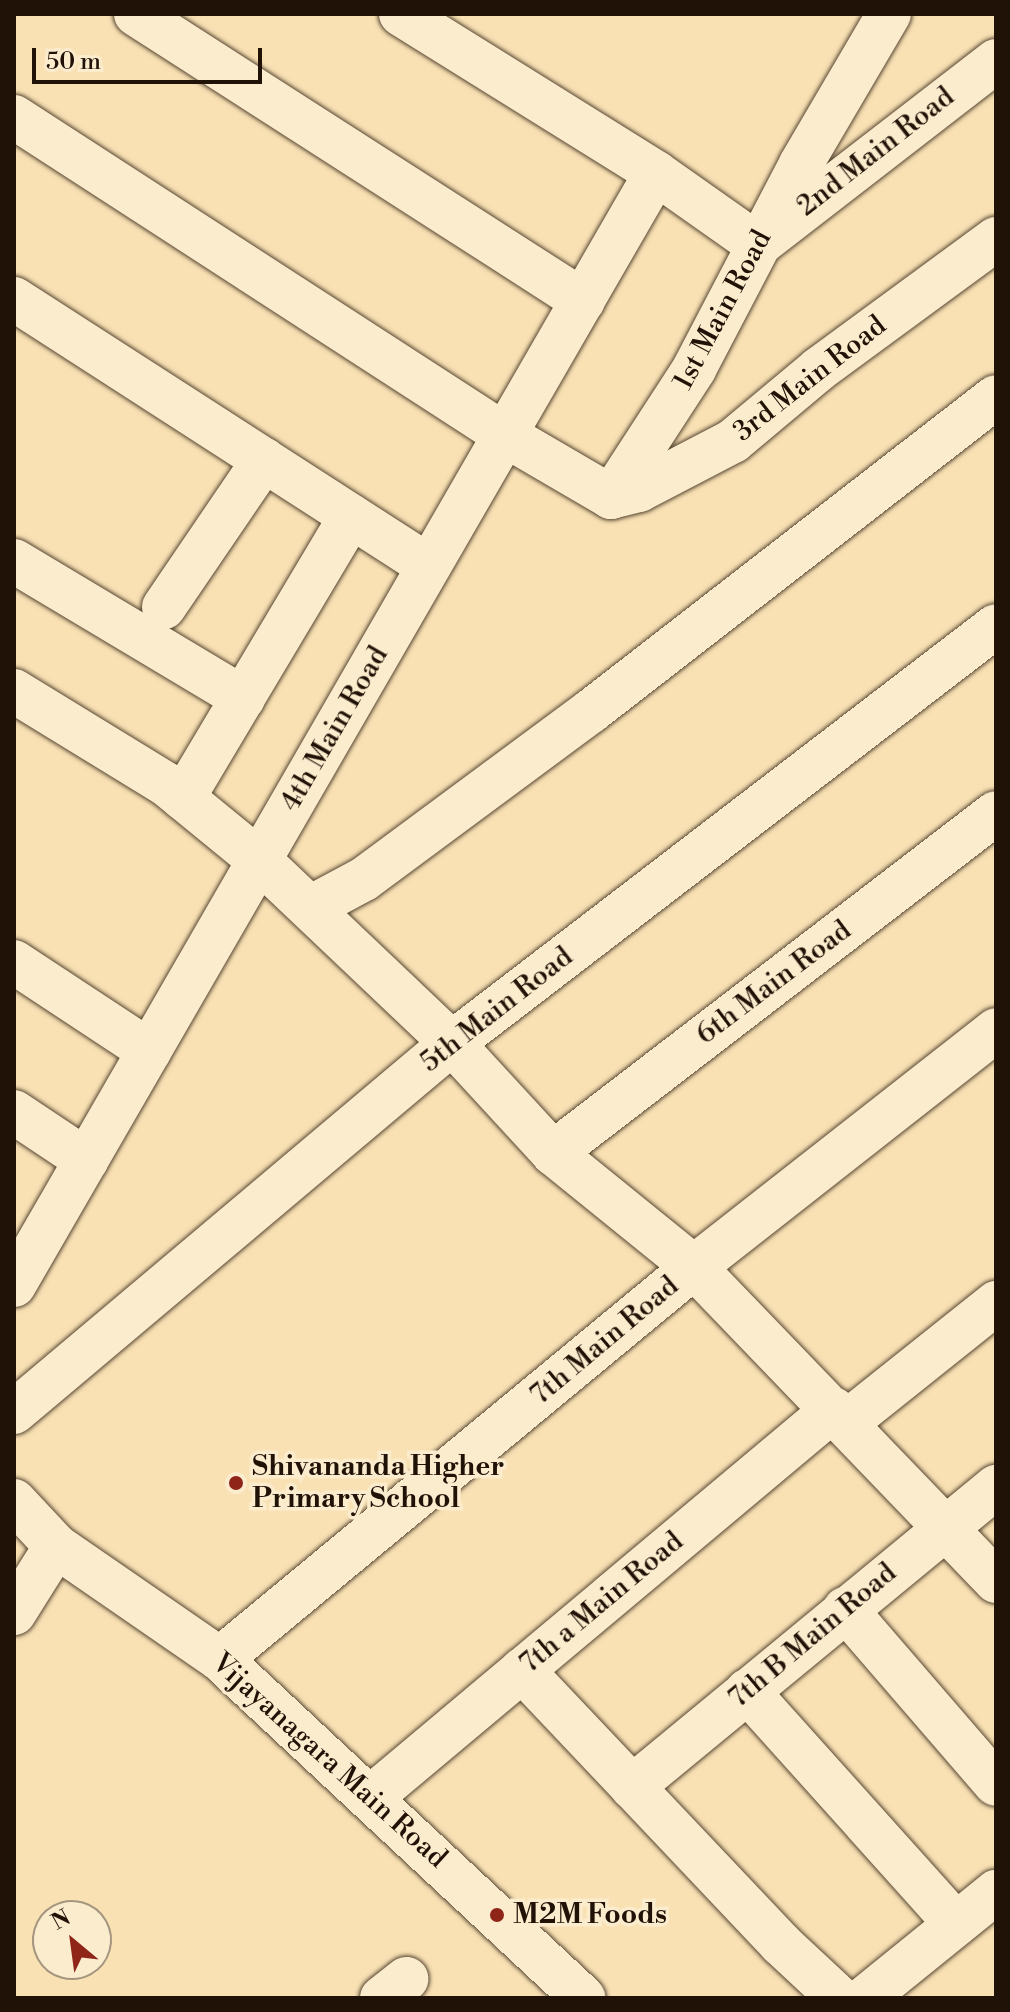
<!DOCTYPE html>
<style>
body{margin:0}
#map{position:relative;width:1010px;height:2012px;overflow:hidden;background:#f9e1b4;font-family:"Libre Bodoni",serif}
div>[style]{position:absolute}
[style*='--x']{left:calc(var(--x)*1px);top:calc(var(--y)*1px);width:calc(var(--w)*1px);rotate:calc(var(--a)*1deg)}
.roads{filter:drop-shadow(0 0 2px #574632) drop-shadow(0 0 2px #574632)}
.minor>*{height:44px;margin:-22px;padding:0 22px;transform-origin:22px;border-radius:22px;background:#fbecce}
.dots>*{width:22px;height:22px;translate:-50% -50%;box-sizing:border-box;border:4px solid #fbecce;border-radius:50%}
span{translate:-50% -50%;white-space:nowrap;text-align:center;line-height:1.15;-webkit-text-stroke:7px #fbecce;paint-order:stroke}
.street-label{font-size:28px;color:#211207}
.poi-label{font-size:28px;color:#211207;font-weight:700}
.left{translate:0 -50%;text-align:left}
.frame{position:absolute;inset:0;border:16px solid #211207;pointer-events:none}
.north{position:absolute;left:32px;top:1900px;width:80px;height:80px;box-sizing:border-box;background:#fbecce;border:2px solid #a4957e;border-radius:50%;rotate:331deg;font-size:22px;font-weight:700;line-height:32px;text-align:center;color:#211207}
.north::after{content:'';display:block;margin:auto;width:28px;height:36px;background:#8f2418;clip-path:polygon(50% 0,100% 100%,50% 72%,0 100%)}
.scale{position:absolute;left:32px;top:48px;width:230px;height:36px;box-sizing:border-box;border:4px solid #211207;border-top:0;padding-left:10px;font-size:24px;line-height:28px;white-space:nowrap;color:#211207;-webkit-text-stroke:6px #fbecce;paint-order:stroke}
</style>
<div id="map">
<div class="roads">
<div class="minor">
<div style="--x:136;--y:14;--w:531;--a:32.7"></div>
<div style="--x:401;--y:14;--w:301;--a:31.9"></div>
<div style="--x:656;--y:173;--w:125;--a:35.2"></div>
<div style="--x:758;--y:245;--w:301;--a:-37.7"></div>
<div style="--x:14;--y:117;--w:585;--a:32.93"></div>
<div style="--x:505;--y:435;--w:123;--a:30.3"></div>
<div style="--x:611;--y:497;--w:153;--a:-57"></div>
<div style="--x:694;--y:369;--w:231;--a:-62.4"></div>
<div style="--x:801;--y:164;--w:174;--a:-59.6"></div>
<div style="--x:14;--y:299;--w:493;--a:32.8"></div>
<div style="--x:611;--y:497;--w:29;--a:-14"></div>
<div style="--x:639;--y:490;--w:106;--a:-27.5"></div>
<div style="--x:733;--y:441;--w:112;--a:-39.9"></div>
<div style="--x:819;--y:369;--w:220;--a:-36.3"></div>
<div style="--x:14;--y:561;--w:267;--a:30.9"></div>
<div style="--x:164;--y:607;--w:178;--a:-55.8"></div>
<div style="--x:14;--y:691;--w:178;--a:31.5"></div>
<div style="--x:166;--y:784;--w:120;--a:39.3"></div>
<div style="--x:259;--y:860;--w:266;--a:43.5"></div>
<div style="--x:452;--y:1043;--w:149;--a:47.4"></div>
<div style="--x:553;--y:1153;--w:181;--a:39"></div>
<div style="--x:694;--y:1267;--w:436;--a:46.1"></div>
<div style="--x:183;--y:798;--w:328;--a:-59.2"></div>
<div style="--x:310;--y:908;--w:61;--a:-28.2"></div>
<div style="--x:364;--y:879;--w:282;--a:-36.5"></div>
<div style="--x:591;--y:711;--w:512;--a:-37.79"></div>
<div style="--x:14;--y:962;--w:162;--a:33.4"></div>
<div style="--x:14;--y:1112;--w:87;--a:33.7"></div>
<div style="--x:553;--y:1153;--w:558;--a:-37.51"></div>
<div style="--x:14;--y:1285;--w:1284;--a:-60"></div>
<div style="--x:14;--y:1412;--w:573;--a:-40.11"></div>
<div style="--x:452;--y:1043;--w:685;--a:-37.47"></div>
<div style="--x:847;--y:1422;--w:191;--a:-38.6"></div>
<div style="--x:14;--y:1501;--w:62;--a:47"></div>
<div style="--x:56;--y:1546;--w:199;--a:34.6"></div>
<div style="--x:220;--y:1659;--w:497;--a:43"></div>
<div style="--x:845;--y:1609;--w:231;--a:49.2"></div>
<div style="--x:14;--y:1613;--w:79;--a:-57.9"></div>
<div style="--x:220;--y:1659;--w:615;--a:-39.59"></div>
<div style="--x:694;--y:1267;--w:384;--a:-38.1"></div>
<div style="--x:522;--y:1670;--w:376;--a:46.6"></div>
<div style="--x:780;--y:1943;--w:81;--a:43"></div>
<div style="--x:747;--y:1691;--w:313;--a:48.1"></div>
<div style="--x:632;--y:1787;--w:472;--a:-39.5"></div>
<div style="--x:370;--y:1798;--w:605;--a:-39.98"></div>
<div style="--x:382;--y:1998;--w:31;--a:-38"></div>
<div style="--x:865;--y:1998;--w:169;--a:-39"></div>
</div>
</div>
<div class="dots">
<div style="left:236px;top:1483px;background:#8f2418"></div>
<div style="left:497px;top:1915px;background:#8f2418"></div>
</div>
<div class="street-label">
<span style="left:876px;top:152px;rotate:-38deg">2nd Main Road</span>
<span style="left:723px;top:310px;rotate:-62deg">1st Main Road</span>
<span style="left:810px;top:379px;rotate:-38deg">3rd Main Road</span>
<span style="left:335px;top:729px;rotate:-60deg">4th Main Road</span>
<span style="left:774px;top:983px;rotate:-37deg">6th Main Road</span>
<span style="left:497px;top:1010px;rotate:-38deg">5th Main Road</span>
<span style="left:605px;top:1341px;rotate:-40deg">7th Main Road</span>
<span style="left:602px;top:1603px;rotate:-40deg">7th a Main Road</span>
<span style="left:813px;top:1636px;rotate:-40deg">7th B Main Road</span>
<span style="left:329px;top:1761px;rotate:42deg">Vijayanagara Main Road</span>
</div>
<div class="poi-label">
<span class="left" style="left:252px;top:1483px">Shivananda Higher<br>Primary School</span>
<span class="left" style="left:513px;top:1915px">M2M Foods</span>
</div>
<div class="frame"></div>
<div class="north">N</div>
<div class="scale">50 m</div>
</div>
